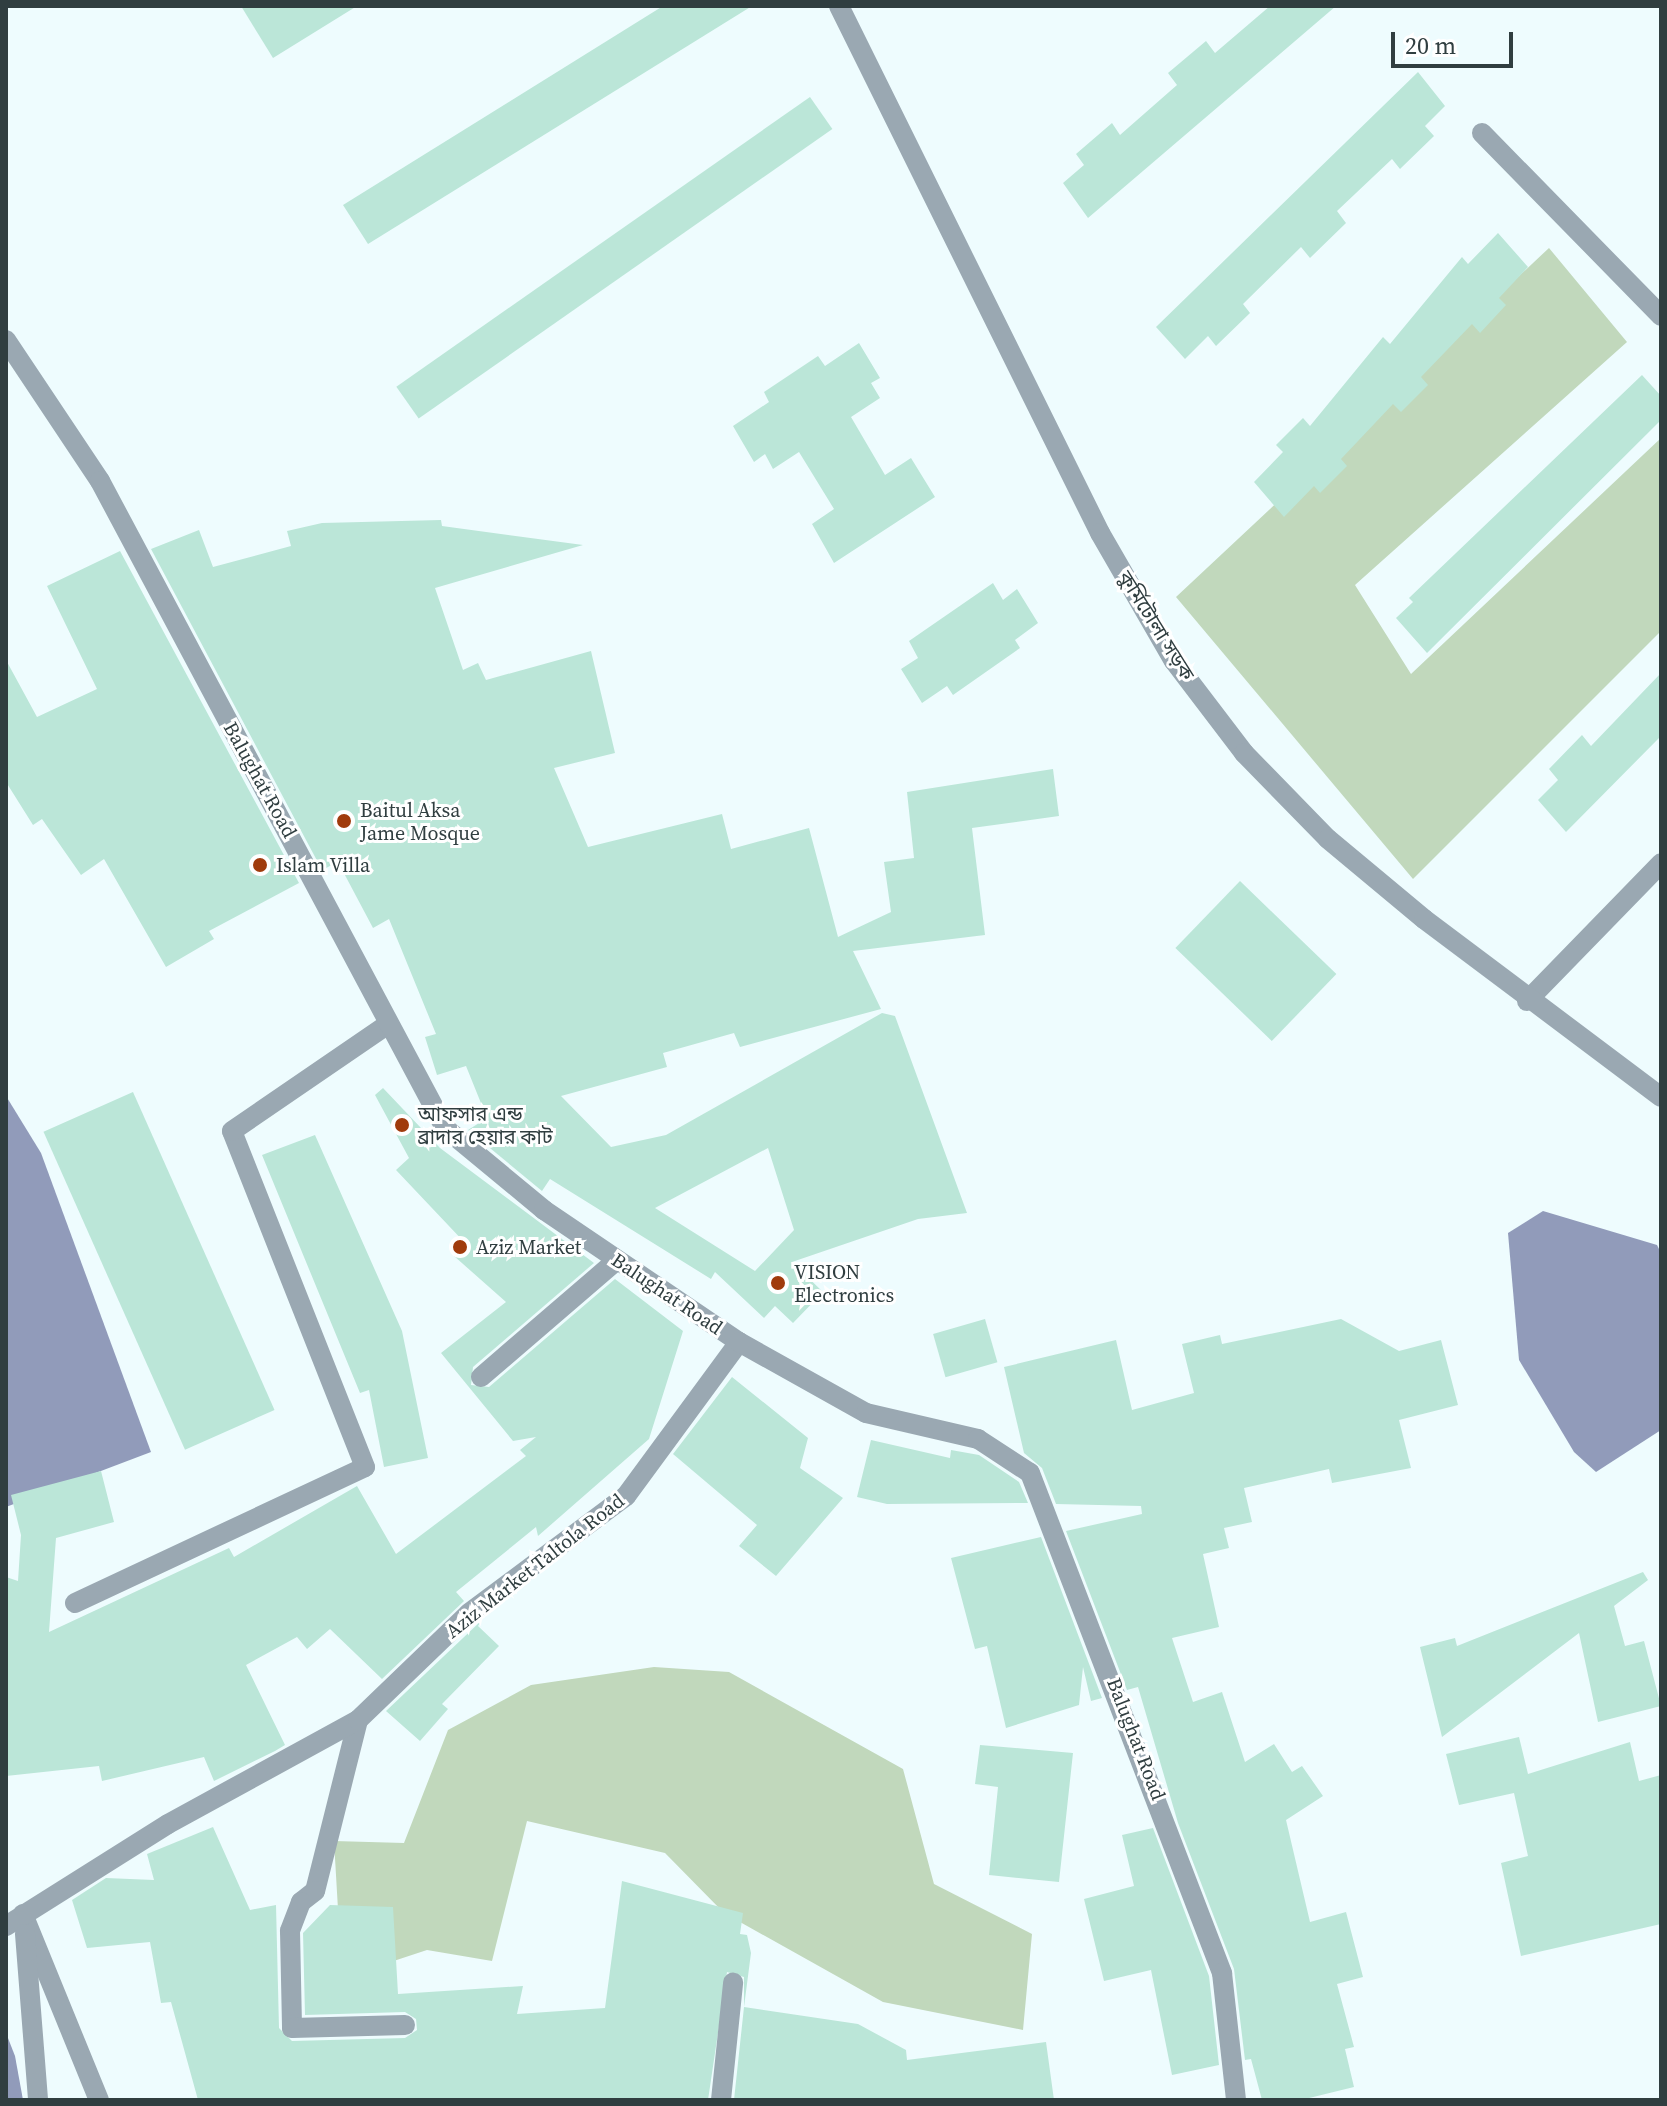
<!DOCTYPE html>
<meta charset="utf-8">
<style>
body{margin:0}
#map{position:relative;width:1667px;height:2106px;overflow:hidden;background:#eefcfe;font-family:"Source Serif 4","Noto Sans Bengali",serif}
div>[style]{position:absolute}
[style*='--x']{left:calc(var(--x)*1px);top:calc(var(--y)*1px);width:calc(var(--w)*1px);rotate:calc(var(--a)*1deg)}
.green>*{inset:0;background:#c1d8bc}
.water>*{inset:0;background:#919bba}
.building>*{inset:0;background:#bbe6d8;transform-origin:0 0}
.minor>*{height:20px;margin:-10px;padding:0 10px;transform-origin:10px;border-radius:10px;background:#9aa8b2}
.tertiary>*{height:20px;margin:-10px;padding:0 10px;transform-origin:10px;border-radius:10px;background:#9aa8b2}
.dots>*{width:22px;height:22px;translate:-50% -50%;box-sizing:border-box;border:4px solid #fff;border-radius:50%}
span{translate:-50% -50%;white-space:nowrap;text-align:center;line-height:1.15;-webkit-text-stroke:6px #fff;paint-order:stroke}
.street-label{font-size:20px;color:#303e40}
.poi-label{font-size:20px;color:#303e40}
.left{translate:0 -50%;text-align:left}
.frame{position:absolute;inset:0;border:8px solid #303e40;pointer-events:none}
.scale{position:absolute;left:1391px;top:32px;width:122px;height:36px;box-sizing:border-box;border:4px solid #303e40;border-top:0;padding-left:10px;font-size:24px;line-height:28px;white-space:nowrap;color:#303e40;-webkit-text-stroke:6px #fff;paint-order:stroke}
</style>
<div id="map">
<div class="green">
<div style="clip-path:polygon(1549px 248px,1627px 342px,1355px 585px,1411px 674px,1661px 438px,1661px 631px,1413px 879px,1176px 597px)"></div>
<div style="clip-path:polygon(654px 1667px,729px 1672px,903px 1769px,934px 1884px,1032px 1934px,1023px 2030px,883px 2002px,724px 1913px,665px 1853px,527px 1821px,492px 1961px,427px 1950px,342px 1978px,334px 1841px,404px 1843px,448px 1730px,531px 1685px)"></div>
</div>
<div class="water">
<div style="clip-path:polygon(6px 1096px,41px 1153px,151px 1452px,6px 1507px)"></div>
<div style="clip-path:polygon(1543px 1211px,1657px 1245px,1661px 1253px,1661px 1430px,1596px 1472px,1574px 1452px,1519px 1360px,1508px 1233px)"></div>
<div style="clip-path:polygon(6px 2033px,15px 2056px,23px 2100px,6px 2100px)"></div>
</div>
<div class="building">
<div style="clip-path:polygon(241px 6px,357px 6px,273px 58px)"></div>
<div style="clip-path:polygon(663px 6px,752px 6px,368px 244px,343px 205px)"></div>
<div style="clip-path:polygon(1270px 6px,1336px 6px,1088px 218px,1063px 183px,1084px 165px,1076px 154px,1112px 123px,1120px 135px,1177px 85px,1168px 73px,1206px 41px,1215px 53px)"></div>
<div style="clip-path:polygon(1418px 72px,1445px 106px,1425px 126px,1434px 136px,1400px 169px,1392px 159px,1337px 211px,1346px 223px,1310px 258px,1301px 247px,1243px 304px,1250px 313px,1216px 346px,1208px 336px,1185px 359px,1156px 327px)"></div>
<div style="left:810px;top:97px;width:39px;height:505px;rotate:55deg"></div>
<div style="clip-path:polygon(1498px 233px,1528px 267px,1499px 298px,1506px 305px,1480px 333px,1472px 324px,1421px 377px,1428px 385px,1401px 412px,1393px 404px,1341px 459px,1347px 466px,1320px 493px,1314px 486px,1284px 517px,1254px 482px,1283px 452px,1276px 445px,1303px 418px,1310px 426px,1383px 337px,1390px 344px,1462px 257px,1468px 264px)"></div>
<div style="clip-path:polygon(859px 343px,880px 378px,871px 383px,880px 398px,851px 417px,885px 475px,911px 458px,935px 497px,834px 563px,812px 524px,834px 509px,799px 452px,773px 469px,765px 454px,754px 462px,733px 426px,769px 402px,764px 392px,818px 356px,825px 366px)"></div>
<div style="clip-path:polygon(1642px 375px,1661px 396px,1661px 420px,1427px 653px,1396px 618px,1413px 602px,1409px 598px)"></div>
<div style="clip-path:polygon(evenodd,441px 520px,442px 526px,583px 545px,435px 588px,463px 670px,478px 663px,486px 680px,591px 651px,615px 753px,554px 768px,588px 847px,722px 814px,731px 849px,809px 828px,838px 937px,891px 912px,884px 862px,914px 858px,907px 792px,1053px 769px,1059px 816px,972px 828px,985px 935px,853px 951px,881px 1009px,740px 1047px,734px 1033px,663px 1053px,667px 1067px,561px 1096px,611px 1147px,666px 1135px,882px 1013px,895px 1016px,967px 1213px,918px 1219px,792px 1262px,823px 1292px,793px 1323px,775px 1306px,764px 1318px,715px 1272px,711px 1279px,550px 1179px,542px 1191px,468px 1130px,487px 1118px,466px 1066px,437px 1075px,425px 1037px,436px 1034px,389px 919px,373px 928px,338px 862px,322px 870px,151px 549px,199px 530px,213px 567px,291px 546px,287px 531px,322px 523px,441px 520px,768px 1148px,794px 1230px,755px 1271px,655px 1208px,768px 1148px)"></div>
<div style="clip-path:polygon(120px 551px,299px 883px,209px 931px,214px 939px,166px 967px,104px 859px,81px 875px,42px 819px,33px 825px,6px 782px,6px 660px,37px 717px,97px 689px,47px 586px)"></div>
<div style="clip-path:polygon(993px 583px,1003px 600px,1017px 589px,1038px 623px,1015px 640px,1020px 648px,953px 695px,947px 686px,922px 703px,901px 669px,918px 658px,909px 641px)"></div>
<div style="clip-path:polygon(1661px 673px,1661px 736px,1566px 832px,1538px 800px,1558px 780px,1549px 769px,1582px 735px,1591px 746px)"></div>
<div style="left:1240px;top:881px;width:134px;height:93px;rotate:44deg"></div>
<div style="clip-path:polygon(383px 1088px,440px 1148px,594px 1263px,473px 1367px,471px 1385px,489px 1387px,615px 1279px,683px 1331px,649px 1439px,538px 1536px,536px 1527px,456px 1592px,464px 1601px,382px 1679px,330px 1629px,307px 1649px,297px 1637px,246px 1665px,285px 1745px,275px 1751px,214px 1781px,204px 1757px,102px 1781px,99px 1766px,6px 1776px,6px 1577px,18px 1581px,21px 1535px,11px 1495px,101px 1471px,114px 1522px,56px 1538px,49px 1632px,229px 1548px,234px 1557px,357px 1486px,396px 1554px,526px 1456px,520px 1450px,536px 1437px,513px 1441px,441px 1353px,506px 1302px,454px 1256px,466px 1244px,396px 1170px,409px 1158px,375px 1095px)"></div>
<div style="left:133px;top:1092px;width:348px;height:98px;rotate:66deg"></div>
<div style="clip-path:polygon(315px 1135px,402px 1331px,428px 1458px,384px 1467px,369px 1390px,360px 1393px,262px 1155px)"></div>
<div style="left:985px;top:1319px;width:45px;height:54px;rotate:74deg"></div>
<div style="clip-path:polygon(1341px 1319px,1399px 1351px,1441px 1340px,1458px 1405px,1399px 1420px,1411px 1468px,1332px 1483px,1329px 1469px,1244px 1488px,1252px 1522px,1224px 1528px,1229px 1548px,1203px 1554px,1219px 1627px,1172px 1638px,1193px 1702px,1222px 1692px,1245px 1762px,1274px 1744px,1292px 1772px,1302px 1766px,1323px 1796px,1286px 1820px,1310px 1922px,1346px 1912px,1363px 1977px,1337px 1984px,1354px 2047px,1345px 2049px,1354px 2087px,1301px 2100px,1262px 2100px,1251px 2059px,1245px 2060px,1234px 1969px,1178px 1823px,1138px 1687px,1127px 1690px,1066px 1531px,1142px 1514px,1141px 1506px,1056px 1504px,1042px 1468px,1024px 1453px,1004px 1367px,1116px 1340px,1132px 1410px,1194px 1393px,1182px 1344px,1220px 1335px,1222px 1344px)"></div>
<div style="clip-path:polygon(732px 1377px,808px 1438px,800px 1468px,843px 1498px,776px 1576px,739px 1546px,757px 1525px,673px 1454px)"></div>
<div style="clip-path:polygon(871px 1440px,950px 1458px,951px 1450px,979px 1455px,1019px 1482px,1028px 1503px,887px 1504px,857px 1497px)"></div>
<div style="clip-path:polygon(1041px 1537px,1102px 1698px,1091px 1701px,1083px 1667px,1079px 1705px,1006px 1728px,987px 1646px,975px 1649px,951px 1558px)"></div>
<div style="clip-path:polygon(1643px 1572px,1648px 1580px,1614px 1606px,1625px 1646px,1644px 1641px,1661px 1706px,1598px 1722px,1579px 1633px,1442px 1737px,1420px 1647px,1455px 1638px,1457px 1646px)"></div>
<div style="clip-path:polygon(482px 1620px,478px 1626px,499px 1646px,442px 1704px,448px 1709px,420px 1741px,386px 1711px)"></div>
<div style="clip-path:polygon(1519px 1737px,1528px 1774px,1630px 1742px,1639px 1781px,1661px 1775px,1661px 1924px,1521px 1956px,1501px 1863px,1528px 1856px,1514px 1793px,1459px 1805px,1446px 1754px)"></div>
<div style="clip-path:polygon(980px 1745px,1073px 1753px,1059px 1882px,989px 1875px,998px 1787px,975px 1784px)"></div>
<div style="clip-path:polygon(213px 1827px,250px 1910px,276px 1905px,279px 2028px,292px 2041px,405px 2038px,417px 2030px,416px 2019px,405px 2012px,305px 2015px,303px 1933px,330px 1905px,393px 1907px,398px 1994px,523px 1986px,517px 2014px,605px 2008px,622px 1881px,743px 1913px,740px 1934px,747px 1935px,751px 1953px,744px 2007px,744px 1977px,727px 1972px,708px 2100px,198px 2100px,171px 2002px,161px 2003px,150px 1942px,87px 1948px,72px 1900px,106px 1878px,154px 1880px,147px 1854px)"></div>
<div style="clip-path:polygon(1153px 1828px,1209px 1976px,1219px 2065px,1172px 2075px,1151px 1970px,1104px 1981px,1084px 1899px,1134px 1886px,1122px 1835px)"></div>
<div style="clip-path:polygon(744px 2007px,858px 2024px,906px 2050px,907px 2060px,1046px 2042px,1054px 2100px,734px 2100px)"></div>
</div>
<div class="minor">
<div style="--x:1482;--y:133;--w:256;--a:45.6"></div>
<div style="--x:1527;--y:1001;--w:192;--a:-45.8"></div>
<div style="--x:481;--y:1377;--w:178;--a:-40.7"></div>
<div style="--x:75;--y:1603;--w:320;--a:-25.1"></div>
<div style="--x:365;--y:1467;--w:361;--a:-111.6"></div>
<div style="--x:232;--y:1131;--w:189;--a:-34.4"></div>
<div style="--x:358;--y:1720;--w:176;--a:104.1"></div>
<div style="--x:315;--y:1891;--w:18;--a:142"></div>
<div style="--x:301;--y:1902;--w:31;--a:111"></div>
<div style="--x:290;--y:1931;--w:97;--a:88.8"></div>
<div style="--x:292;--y:2028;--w:113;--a:-1.5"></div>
<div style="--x:23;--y:1914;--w:201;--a:67.8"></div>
<div style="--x:6;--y:1926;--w:191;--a:-32.2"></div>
<div style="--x:168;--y:1824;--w:217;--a:-28.7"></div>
<div style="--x:358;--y:1720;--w:154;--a:-43.9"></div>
<div style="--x:469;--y:1613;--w:196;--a:-36.7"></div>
<div style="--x:626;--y:1496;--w:191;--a:-53.7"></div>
<div style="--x:25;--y:1934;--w:167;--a:85.5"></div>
<div style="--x:721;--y:2100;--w:118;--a:-84.1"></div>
</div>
<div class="tertiary">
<div style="--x:839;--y:6;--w:588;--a:63.65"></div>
<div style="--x:1100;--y:533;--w:148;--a:60"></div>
<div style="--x:1174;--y:661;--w:116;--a:52.7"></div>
<div style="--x:1244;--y:753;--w:120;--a:45.7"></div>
<div style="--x:1328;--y:839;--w:125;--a:39.8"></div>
<div style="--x:1424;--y:919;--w:296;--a:36.9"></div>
<div style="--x:6;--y:340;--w:169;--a:56.3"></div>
<div style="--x:100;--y:481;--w:733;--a:61.93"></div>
<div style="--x:445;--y:1128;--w:129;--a:39.6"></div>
<div style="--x:544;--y:1210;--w:235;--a:34.1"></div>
<div style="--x:739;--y:1342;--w:145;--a:29.2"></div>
<div style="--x:866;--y:1413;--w:115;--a:13.1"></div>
<div style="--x:978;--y:1439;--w:62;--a:33.2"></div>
<div style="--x:1030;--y:1473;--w:536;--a:68.99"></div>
<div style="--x:1222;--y:1973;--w:128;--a:83.7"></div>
</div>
<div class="dots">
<div style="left:344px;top:821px;background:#a03b0c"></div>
<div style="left:260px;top:865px;background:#a03b0c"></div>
<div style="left:402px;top:1125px;background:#a03b0c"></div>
<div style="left:460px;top:1247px;background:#a03b0c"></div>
<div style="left:778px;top:1283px;background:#a03b0c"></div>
</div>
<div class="street-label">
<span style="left:1156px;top:626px;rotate:58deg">কুর্মিটোলা সড়ক</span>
<span style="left:260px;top:780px;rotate:61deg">Balughat Road</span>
<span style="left:667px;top:1294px;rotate:34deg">Balughat Road</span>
<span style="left:535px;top:1566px;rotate:-38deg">Aziz Market Taltola Road</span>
<span style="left:1136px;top:1739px;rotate:69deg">Balughat Road</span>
</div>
<div class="poi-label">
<span class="left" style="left:360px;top:822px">Baitul Aksa<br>Jame Mosque</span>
<span class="left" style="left:276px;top:865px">Islam Villa</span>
<span class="left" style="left:418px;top:1126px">আফসার এন্ড<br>ব্রাদার হেয়ার কাট</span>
<span class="left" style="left:476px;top:1247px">Aziz Market</span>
<span class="left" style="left:794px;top:1284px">VISION<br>Electronics</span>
</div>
<div class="frame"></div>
<div class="scale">20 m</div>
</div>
